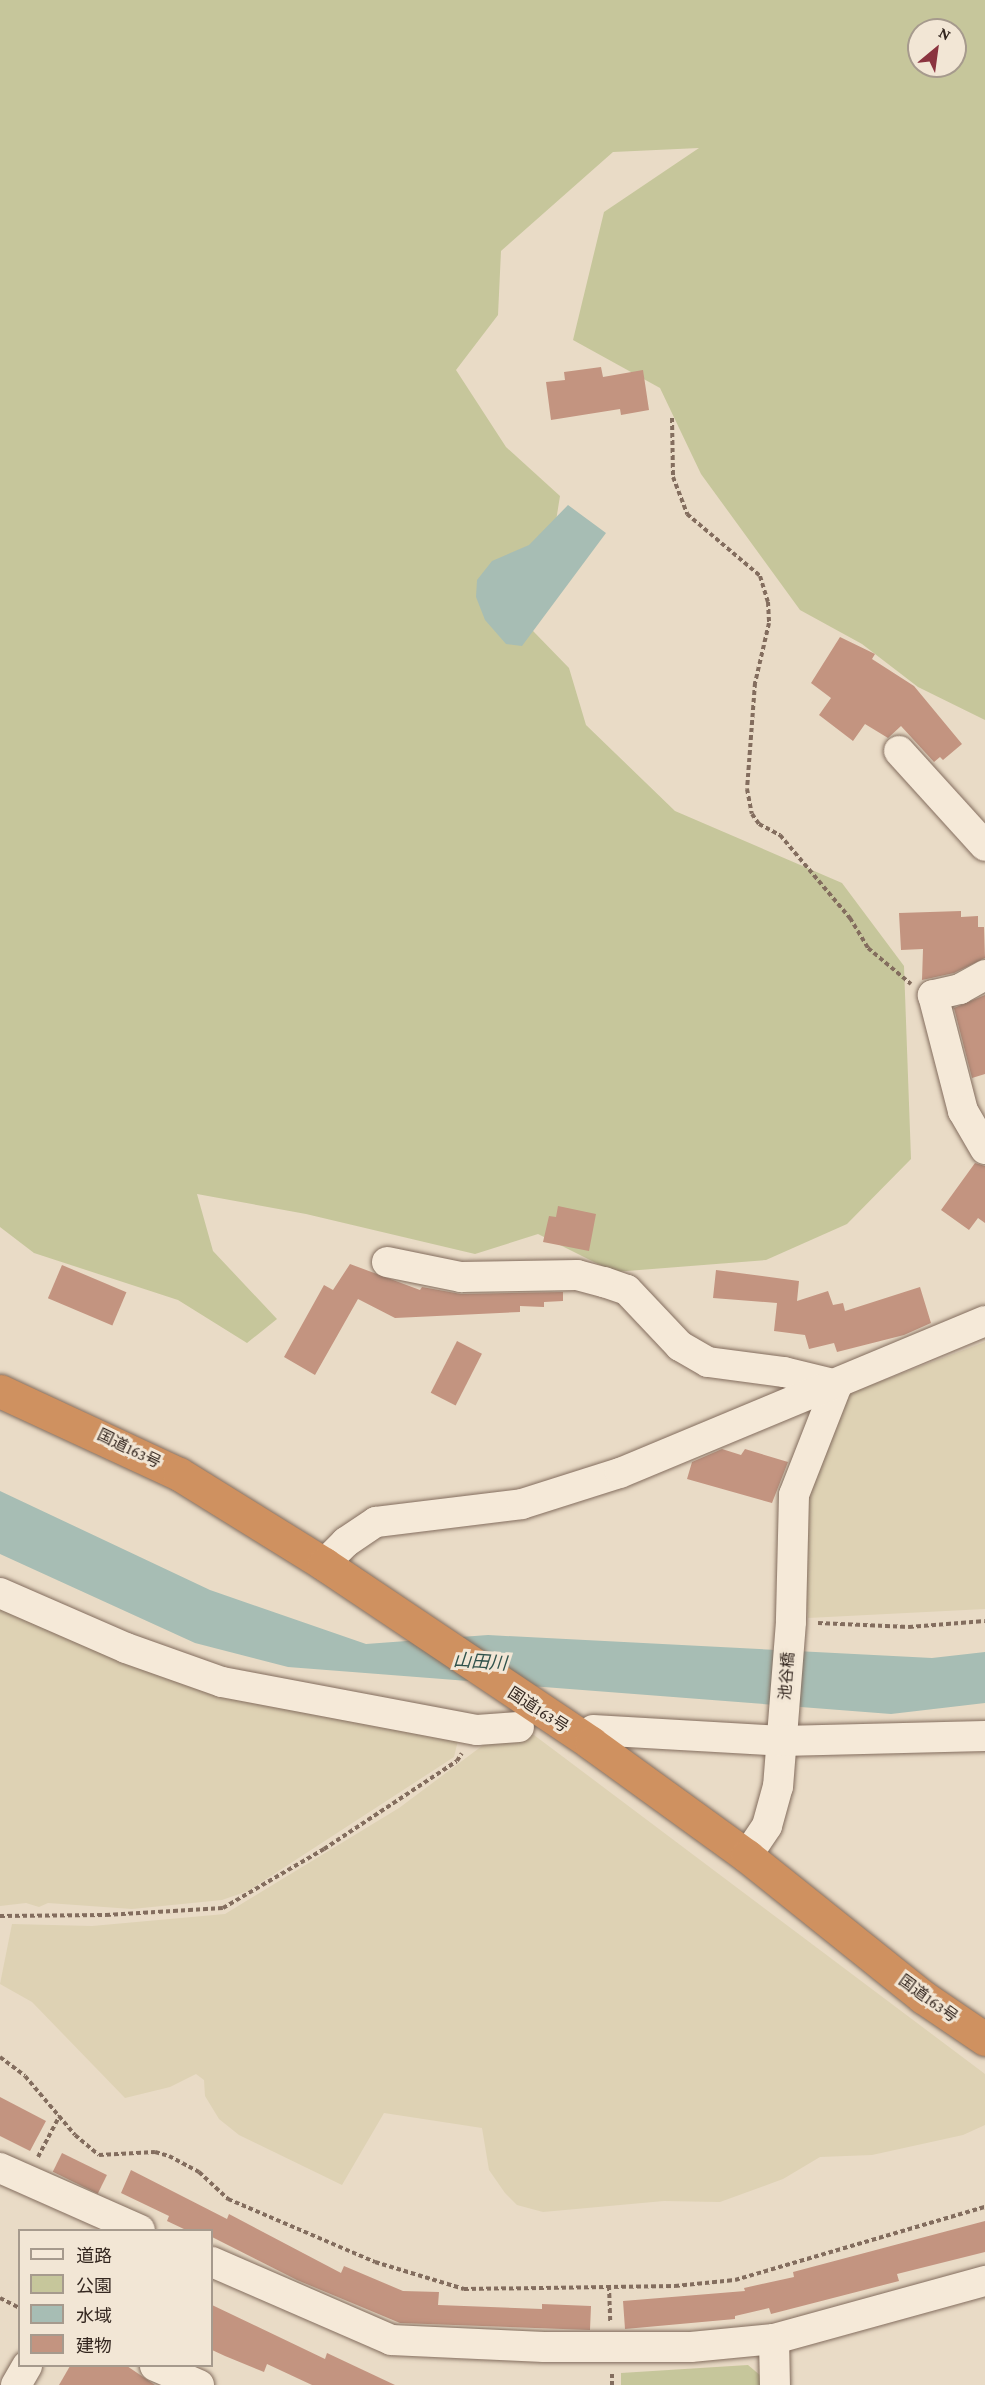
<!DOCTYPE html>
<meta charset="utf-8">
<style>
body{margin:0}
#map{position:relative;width:985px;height:2385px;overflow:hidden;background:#e9dbc6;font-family:"Crimson Pro","Noto Sans JP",serif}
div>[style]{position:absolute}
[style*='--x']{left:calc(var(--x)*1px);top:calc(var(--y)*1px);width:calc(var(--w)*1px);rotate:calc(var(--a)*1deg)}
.farmland>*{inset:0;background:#ded2b4}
.green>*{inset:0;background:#c6c69b}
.water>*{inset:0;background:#a7bdb4}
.building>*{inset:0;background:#c39480;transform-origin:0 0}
.path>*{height:4px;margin-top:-2px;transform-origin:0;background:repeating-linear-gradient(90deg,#836d5e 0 4.5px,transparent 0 7.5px)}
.roads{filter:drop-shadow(0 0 2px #836d5e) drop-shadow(0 0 2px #836d5e)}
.minor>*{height:30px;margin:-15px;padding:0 15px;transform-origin:15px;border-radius:15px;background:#f5e9d8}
.highway>*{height:33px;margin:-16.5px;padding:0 16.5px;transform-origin:16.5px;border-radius:16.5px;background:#cf9160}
span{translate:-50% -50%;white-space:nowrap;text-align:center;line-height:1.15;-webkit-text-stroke:6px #f2e6d5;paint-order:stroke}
.street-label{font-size:16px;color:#342720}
.water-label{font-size:18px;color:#31534c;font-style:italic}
.legend{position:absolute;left:18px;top:2229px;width:195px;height:138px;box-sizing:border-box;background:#f2e6d5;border:2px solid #a69a8d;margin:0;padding:8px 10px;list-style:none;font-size:18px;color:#342720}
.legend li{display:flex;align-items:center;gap:12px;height:30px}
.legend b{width:30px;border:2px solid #a69a8d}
.north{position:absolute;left:907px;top:18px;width:60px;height:60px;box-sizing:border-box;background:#f2e6d5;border:2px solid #a69a8d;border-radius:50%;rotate:29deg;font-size:16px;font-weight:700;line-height:24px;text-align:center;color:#342720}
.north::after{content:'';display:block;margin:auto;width:21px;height:27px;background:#8b343f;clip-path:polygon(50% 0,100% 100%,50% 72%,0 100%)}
</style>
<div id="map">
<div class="farmland">
<div style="clip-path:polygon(985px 1342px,985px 1609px,808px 1618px,797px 1508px,847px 1394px)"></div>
<div style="clip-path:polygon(0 1600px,57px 1629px,460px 1732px,454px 1757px,248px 1891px,222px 1900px,132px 1909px,48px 1903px,39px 1907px,26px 1903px,0 1906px)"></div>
<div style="clip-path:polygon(511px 1732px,534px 1735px,985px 2074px,985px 2125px,963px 2135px,872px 2155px,820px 2157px,783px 2179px,720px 2202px,664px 2201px,543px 2212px,517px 2205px,505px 2193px,489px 2170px,482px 2128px,384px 2113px,342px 2185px,239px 2135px,219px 2119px,205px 2096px,204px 2080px,196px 2074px,170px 2087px,125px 2098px,32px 2002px,0 1984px,12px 1924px,92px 1926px,225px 1914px,399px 1808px,494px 1737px)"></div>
</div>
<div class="green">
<div style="clip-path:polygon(evenodd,0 0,985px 0,985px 720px,918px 687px,862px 644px,800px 610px,701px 474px,660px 388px,573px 340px,604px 212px,699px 148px,613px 152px,501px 251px,498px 315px,456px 370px,506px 447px,560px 496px,552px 546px,502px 599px,569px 668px,586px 725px,675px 811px,842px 883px,904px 966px,911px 1159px,847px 1224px,766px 1260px,614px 1272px,538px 1234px,475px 1254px,306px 1214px,197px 1194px,213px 1251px,277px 1319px,247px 1343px,178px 1300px,34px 1253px,0 1227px,0 0,919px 30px,955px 30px,955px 66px,919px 66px,919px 30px)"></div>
<div style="clip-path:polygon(748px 2365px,761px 2376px,761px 2385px,621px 2385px,621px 2373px)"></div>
</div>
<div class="water">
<div style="clip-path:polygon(568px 505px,606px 533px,522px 646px,506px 644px,485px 620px,476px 597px,477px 580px,492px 561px,529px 545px)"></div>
<div style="clip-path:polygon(0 1491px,210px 1590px,366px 1644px,488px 1635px,932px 1658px,985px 1652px,985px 1703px,891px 1714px,288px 1667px,195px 1643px,0 1554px)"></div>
</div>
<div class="building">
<div style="clip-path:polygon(601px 367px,603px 377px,643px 370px,649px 410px,621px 415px,620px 409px,551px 420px,546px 382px,565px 380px,564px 372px)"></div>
<div style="clip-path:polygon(840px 637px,875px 654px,872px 659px,914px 686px,962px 744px,943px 760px,940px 757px,934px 762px,901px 726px,888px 738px,865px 724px,853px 741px,819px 715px,831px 698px,811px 683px)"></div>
<div style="clip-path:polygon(961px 911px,961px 917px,978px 916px,978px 927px,984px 927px,985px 958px,954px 973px,922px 980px,923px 949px,901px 950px,899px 913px)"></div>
<div style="clip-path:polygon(985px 995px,985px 1074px,972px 1078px,954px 1008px)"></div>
<div style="clip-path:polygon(975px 1163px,985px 1166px,985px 1223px,978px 1218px,969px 1230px,941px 1210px)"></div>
<div style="clip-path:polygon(558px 1206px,596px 1214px,589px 1251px,543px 1242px,549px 1216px,556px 1217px)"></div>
<div style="clip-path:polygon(350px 1264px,420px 1290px,422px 1287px,461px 1294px,563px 1292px,563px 1301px,544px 1302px,544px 1307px,520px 1306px,520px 1312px,395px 1318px,358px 1299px,315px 1375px,284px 1357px,324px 1285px,333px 1290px)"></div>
<div style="left:62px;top:1265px;width:70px;height:36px;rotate:23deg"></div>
<div style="clip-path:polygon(716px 1270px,799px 1281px,797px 1301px,828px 1291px,833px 1305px,843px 1303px,845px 1311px,920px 1287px,931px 1323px,904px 1335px,837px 1352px,834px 1343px,809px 1349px,805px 1335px,774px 1331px,777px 1303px,713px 1298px)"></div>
<div style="left:457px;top:1341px;width:28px;height:58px;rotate:27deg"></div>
<div style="clip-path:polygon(722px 1449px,741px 1455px,745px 1449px,788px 1462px,772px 1503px,687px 1479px,692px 1462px)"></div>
<div style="clip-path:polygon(0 2097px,46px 2121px,30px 2151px,0 2136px)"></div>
<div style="left:62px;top:2153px;width:50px;height:21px;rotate:26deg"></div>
<div style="clip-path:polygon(131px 2170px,227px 2219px,229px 2214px,341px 2273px,344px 2266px,403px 2291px,439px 2292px,438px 2305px,542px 2309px,542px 2304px,591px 2306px,590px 2330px,400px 2323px,297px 2280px,212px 2237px,212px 2230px,186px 2230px,167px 2221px,169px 2216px,121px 2193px)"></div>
<div style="clip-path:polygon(985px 2221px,985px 2252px,897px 2274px,899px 2281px,771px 2314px,769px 2308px,735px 2316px,735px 2319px,625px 2329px,623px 2301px,745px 2291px,744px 2288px,794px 2277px,793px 2272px)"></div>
<div style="clip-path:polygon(212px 2305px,325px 2359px,327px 2353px,395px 2385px,312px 2385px,267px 2364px,264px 2372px,225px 2356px,212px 2350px)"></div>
<div style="clip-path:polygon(70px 2366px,127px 2366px,155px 2385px,59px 2385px)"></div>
</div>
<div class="path">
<div style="--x:672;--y:418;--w:59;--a:89"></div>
<div style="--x:673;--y:477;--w:40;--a:69"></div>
<div style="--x:687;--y:514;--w:96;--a:40.3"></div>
<div style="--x:760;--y:576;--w:27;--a:73"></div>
<div style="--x:768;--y:602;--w:21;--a:87"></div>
<div style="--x:769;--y:623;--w:62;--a:103.1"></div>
<div style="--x:755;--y:683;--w:106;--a:94.3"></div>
<div style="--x:747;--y:789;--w:25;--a:79"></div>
<div style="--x:752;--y:814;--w:12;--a:55"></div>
<div style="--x:759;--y:824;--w:24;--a:28"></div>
<div style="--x:780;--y:835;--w:109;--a:49.9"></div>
<div style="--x:850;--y:918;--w:35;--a:59"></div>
<div style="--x:868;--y:948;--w:56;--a:39.9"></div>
<div style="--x:818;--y:1623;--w:91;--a:2.5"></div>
<div style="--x:909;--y:1627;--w:76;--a:-4.5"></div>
<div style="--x:0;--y:1916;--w:106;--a:-0.5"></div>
<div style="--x:106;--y:1915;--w:117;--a:-3.4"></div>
<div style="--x:223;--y:1908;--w:117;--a:-30.3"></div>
<div style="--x:324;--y:1849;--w:159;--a:-33.5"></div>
<div style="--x:457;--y:1761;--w:9;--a:-58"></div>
<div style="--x:0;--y:2057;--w:31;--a:37"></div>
<div style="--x:25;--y:2076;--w:77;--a:49.7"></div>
<div style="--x:75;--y:2135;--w:31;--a:40"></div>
<div style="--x:99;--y:2155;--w:56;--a:-3.1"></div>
<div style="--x:155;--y:2152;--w:15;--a:16"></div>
<div style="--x:169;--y:2156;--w:34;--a:28"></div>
<div style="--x:199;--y:2172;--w:40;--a:43"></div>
<div style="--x:228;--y:2199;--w:160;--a:23.2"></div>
<div style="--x:375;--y:2262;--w:93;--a:16.9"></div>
<div style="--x:464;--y:2289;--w:211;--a:-0.8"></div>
<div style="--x:675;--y:2286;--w:60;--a:-5.7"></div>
<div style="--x:735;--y:2280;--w:260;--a:-16.3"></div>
<div style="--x:38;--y:2157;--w:47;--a:-62.4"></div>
<div style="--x:609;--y:2286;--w:35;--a:88"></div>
<div style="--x:0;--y:2298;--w:22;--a:27"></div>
<div style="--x:612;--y:2374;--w:11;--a:90"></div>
</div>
<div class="roads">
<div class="minor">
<div style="--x:899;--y:751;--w:128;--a:47.8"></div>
<div style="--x:985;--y:975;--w:29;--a:151"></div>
<div style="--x:960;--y:989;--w:28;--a:167"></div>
<div style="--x:933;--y:995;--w:120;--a:75.5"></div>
<div style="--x:963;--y:1111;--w:44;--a:59.9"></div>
<div style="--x:387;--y:1262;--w:76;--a:11.5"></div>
<div style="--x:461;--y:1277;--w:116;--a:-1"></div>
<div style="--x:577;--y:1275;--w:28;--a:15"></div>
<div style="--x:604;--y:1282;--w:24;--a:19"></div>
<div style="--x:627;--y:1290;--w:77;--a:46.6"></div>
<div style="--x:680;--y:1346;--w:32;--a:30"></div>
<div style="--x:708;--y:1362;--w:77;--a:7.5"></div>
<div style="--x:784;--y:1372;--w:55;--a:13.8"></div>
<div style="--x:837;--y:1385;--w:118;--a:111.4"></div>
<div style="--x:794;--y:1495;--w:127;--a:91.4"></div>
<div style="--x:791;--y:1622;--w:165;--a:94.5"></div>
<div style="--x:778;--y:1786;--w:41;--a:105.4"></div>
<div style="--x:767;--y:1826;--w:36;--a:124"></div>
<div style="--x:324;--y:1564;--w:31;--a:-45"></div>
<div style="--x:346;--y:1542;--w:36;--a:-34"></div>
<div style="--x:376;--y:1522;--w:147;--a:-7"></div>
<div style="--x:522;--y:1504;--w:103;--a:-17.6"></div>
<div style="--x:620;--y:1473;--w:395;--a:-22.6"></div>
<div style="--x:0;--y:1593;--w:137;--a:23.6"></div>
<div style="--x:126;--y:1648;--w:102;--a:19.5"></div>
<div style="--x:222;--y:1682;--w:259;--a:10.7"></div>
<div style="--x:477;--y:1730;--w:42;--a:-4.1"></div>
<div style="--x:593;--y:1730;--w:189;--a:3.3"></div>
<div style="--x:782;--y:1741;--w:203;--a:-1.4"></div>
<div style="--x:0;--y:2168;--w:153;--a:23.9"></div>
<div style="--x:212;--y:2262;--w:195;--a:23.5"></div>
<div style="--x:391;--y:2340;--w:153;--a:2.6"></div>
<div style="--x:544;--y:2347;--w:147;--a:0"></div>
<div style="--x:691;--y:2347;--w:83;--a:-5.5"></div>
<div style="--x:774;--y:2339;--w:219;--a:-15.4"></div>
<div style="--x:774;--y:2339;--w:46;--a:88.8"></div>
<div style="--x:155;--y:2366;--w:48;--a:23.4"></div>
<div style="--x:16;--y:2385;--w:22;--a:-60"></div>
</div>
<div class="highway">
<div style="--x:0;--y:1391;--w:197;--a:24.9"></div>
<div style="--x:179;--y:1474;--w:171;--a:31.8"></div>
<div style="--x:324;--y:1564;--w:321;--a:33.8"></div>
<div style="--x:591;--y:1743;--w:193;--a:35.9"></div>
<div style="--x:747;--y:1856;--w:226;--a:38.7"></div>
<div style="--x:923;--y:1997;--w:75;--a:34.1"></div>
</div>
</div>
<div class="street-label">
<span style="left:129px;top:1449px;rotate:26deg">国道163号</span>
<span style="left:787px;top:1676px;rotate:-85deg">池谷橋</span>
<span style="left:538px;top:1710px;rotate:33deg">国道163号</span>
<span style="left:928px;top:1999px;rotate:36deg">国道163号</span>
</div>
<div class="water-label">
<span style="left:480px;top:1662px;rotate:4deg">山田川</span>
</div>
<ul class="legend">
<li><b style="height:8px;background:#f5e9d8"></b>道路</li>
<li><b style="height:16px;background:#c6c69b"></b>公園</li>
<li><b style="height:16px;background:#a7bdb4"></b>水域</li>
<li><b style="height:16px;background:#c39480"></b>建物</li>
</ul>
<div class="north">N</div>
</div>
